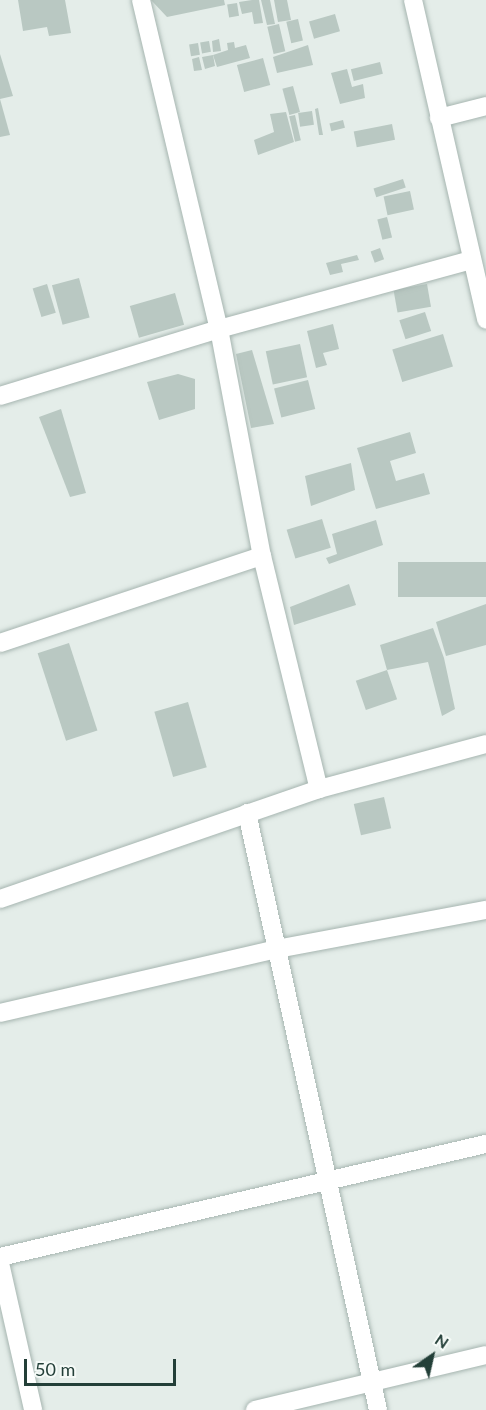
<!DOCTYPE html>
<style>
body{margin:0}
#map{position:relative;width:486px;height:1410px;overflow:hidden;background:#e4ede9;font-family:Lato,sans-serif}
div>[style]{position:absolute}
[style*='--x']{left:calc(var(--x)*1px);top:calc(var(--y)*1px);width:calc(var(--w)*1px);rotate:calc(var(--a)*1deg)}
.building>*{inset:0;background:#b9c8c2;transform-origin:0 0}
.roads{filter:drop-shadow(0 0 2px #a6b5b0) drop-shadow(0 0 2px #a6b5b0)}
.minor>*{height:18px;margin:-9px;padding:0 9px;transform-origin:9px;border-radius:9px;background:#fff}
.tertiary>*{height:18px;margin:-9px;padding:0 9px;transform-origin:9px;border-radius:9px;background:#fff}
span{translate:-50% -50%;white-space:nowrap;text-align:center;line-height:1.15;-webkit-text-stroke:5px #f5faf7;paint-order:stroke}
.north{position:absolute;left:402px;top:1326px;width:60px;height:60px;-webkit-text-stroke:4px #f5faf7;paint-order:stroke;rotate:34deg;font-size:16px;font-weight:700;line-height:24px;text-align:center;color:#233f38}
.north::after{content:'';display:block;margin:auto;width:21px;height:27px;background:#233f38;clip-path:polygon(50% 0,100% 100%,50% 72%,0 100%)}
.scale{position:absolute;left:24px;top:1359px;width:152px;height:27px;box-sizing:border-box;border:3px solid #233f38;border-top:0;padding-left:8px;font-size:18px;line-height:21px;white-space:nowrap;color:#233f38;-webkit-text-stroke:4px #f5faf7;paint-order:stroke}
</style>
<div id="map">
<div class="building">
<div style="clip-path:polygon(18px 0,65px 0,71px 33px,49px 36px,47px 27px,23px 31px)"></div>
<div style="clip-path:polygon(151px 0,224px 0,225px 5px,167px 17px)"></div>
<div style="clip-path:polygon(252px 0,259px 0,263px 23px,254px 24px,252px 12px,242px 14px,239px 2px)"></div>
<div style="clip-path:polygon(261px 0,270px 0,275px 24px,267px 25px)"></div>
<div style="clip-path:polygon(274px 0,287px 0,291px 20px,278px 22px)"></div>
<div style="left:237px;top:3px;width:13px;height:10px;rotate:81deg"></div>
<div style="left:335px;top:14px;width:18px;height:27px;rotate:74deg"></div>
<div style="left:298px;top:19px;width:22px;height:12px;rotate:77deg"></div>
<div style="left:279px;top:24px;width:28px;height:12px;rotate:77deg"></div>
<div style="clip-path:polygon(219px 39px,221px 51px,213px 52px,212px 41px)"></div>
<div style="left:209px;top:41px;width:11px;height:9px;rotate:80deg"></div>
<div style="clip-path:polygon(234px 42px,235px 48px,246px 45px,250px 58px,217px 67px,213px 55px,228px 50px,227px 43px)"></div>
<div style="left:198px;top:43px;width:12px;height:9px;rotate:81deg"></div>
<div style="clip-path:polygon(308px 45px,313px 65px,277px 73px,273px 57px)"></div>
<div style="clip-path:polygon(0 54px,13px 96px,0 99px)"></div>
<div style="clip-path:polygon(213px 55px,215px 66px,205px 69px,202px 57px)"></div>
<div style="clip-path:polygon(199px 57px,202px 70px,194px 71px,192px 59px)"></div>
<div style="left:263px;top:58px;width:28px;height:27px;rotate:75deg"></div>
<div style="left:380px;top:62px;width:12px;height:30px;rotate:76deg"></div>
<div style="clip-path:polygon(347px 69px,352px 87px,363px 84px,365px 98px,340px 104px,331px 73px)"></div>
<div style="left:293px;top:86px;width:27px;height:11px;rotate:75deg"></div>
<div style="clip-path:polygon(0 99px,10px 135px,0 137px)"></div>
<div style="clip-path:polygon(318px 108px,323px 135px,319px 135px,315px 109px)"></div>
<div style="left:312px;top:111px;width:14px;height:14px;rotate:82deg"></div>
<div style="clip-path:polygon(286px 112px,294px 142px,258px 155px,254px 140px,274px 132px,270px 114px)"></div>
<div style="left:295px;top:115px;width:26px;height:6px;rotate:77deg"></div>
<div style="left:343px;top:120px;width:8px;height:14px;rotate:76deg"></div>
<div style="left:392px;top:124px;width:16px;height:39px;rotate:79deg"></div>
<div style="left:403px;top:179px;width:9px;height:31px;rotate:72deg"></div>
<div style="left:410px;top:191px;width:19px;height:27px;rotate:78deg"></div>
<div style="left:387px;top:217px;width:21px;height:10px;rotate:76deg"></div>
<div style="left:380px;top:248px;width:12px;height:10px;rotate:70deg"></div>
<div style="clip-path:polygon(357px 255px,359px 260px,341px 264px,343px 272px,330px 275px,326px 263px)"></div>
<div style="left:79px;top:278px;width:41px;height:28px;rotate:75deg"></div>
<div style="left:47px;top:284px;width:30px;height:15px;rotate:73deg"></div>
<div style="left:427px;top:284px;width:23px;height:34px;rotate:80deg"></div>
<div style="left:175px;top:293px;width:33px;height:47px;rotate:74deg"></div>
<div style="left:425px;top:312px;width:20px;height:27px;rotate:72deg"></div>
<div style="clip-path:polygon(333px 324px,339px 349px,323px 353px,327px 365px,316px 368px,307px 331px)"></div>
<div style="left:443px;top:334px;width:34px;height:53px;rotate:73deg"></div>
<div style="left:300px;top:344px;width:34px;height:35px;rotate:78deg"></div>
<div style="clip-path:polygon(252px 350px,274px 424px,251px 428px,236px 354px)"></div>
<div style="clip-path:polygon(178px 374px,195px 379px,195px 409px,159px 420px,147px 382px)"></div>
<div style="left:308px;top:380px;width:30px;height:35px;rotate:76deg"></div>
<div style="clip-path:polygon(61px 409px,86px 493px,70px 497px,39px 417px)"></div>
<div style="clip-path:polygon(410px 432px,416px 453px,390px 461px,396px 481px,424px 473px,430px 494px,376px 509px,357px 448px)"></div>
<div style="clip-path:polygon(351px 463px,355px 490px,311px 506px,305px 476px)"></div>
<div style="left:322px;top:519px;width:30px;height:37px;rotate:73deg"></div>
<div style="clip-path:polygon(376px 520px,383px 545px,329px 564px,326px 558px,337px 554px,332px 534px)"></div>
<div style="left:486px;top:562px;width:35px;height:88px;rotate:90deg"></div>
<div style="clip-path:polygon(349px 584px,356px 605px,294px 625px,290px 607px)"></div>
<div style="clip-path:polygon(486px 604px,486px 645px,446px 656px,436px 622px)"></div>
<div style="clip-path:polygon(433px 628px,444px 658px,455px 709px,442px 716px,428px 662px,387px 670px,380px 645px)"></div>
<div style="left:69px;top:643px;width:92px;height:33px;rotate:72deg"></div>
<div style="left:387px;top:670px;width:31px;height:33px;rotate:71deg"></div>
<div style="left:188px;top:702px;width:68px;height:35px;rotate:74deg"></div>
<div style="left:384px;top:797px;width:32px;height:31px;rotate:77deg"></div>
</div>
<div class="roads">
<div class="minor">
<div style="--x:141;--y:0;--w:338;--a:76.7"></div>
<div style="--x:219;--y:329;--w:231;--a:79.3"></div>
<div style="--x:262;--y:556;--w:240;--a:76.3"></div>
<div style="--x:439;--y:118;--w:49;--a:-14.3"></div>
<div style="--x:0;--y:396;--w:229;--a:-17"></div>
<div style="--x:219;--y:329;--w:262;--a:-15.3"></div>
<div style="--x:0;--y:643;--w:276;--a:-18.4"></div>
<div style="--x:247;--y:813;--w:611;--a:77.62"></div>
<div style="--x:0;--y:899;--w:337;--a:-19"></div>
<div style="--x:319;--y:789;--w:173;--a:-15.1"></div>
<div style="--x:0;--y:1013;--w:284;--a:-13"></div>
<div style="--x:277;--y:949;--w:213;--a:-10.6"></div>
<div style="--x:0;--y:1257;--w:499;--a:-13.1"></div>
<div style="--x:0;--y:1263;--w:151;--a:77.3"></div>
<div style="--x:255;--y:1410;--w:237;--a:-13.4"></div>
</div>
<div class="tertiary">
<div style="--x:413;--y:0;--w:328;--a:77.1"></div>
</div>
</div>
<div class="north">N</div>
<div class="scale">50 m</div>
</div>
